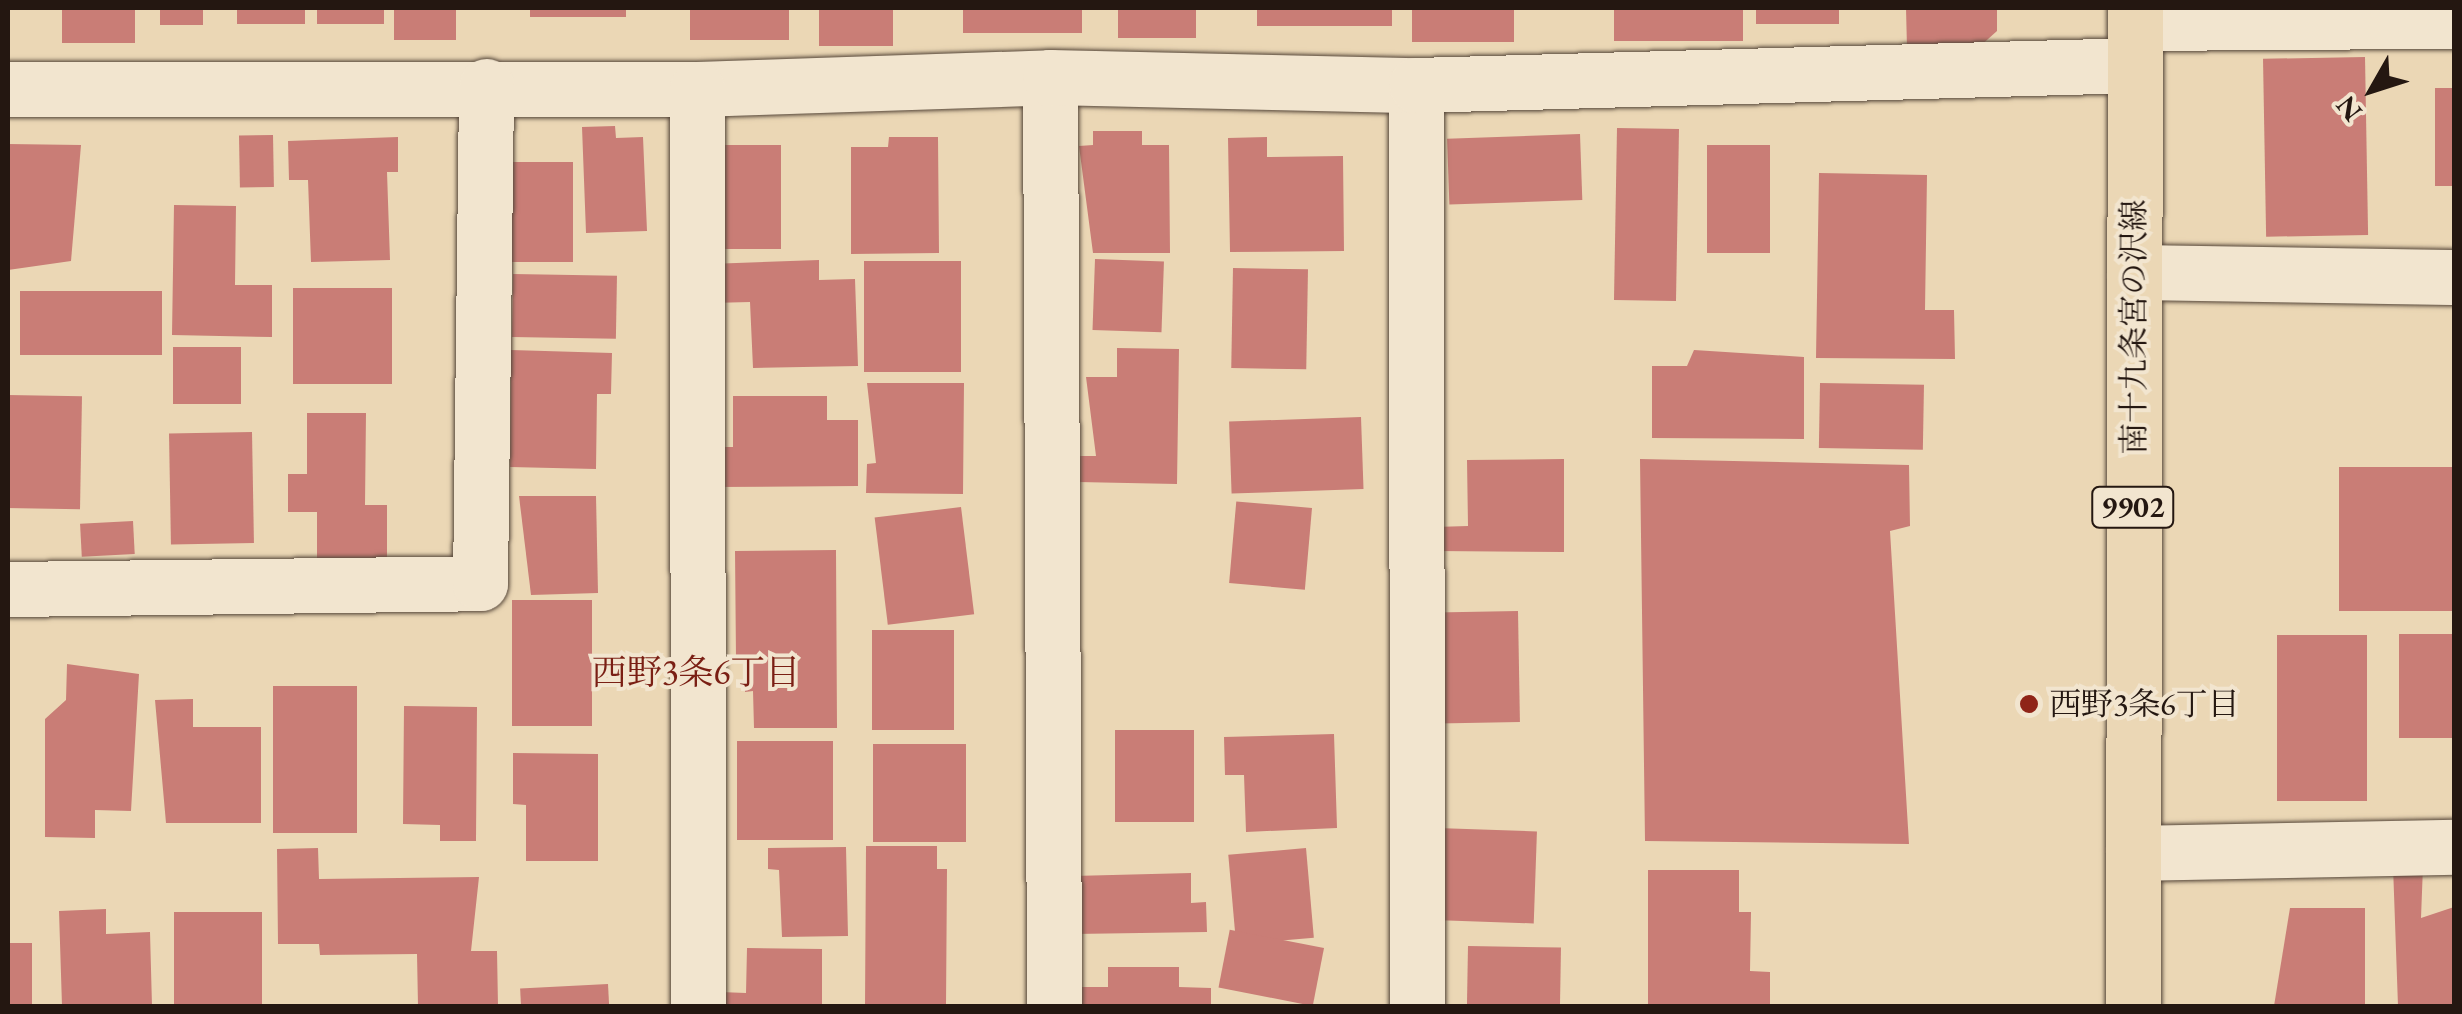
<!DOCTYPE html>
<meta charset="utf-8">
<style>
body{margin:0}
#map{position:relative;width:2462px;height:1014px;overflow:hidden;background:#ebd7b5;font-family:"EB Garamond","Noto Serif JP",serif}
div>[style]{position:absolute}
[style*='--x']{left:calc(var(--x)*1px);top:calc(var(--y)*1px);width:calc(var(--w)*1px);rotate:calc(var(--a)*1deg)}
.building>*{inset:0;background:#c97d76;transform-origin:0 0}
.roads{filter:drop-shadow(0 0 2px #56473a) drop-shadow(0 0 2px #56473a)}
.minor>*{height:55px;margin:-27.5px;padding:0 27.5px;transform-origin:27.5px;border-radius:27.5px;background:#f2e5cf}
.primary>*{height:55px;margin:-27.5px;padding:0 27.5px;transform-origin:27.5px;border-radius:27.5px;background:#ebd7b5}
.dots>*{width:28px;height:28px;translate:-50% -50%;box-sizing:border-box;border:5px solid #f2e5cf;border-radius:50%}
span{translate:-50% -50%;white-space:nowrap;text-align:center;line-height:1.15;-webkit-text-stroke:8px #f2e5cf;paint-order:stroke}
.shield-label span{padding:2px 8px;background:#f2e5cf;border:2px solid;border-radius:8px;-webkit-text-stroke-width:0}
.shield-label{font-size:30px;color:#241711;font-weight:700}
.street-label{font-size:32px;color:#241711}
.poi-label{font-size:32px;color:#241711}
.left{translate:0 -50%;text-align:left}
.neighbourhood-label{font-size:35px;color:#7a1f14}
.frame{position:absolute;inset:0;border:10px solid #241711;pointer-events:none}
.north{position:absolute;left:2322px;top:40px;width:100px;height:100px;-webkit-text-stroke:8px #f2e5cf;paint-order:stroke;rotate:231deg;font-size:28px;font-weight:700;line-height:40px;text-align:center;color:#241711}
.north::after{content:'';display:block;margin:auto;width:35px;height:45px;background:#241711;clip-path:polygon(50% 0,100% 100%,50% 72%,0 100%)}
</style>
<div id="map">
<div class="building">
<div style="left:62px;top:8px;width:73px;height:35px"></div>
<div style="left:160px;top:8px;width:43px;height:17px"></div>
<div style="left:237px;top:8px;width:68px;height:16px"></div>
<div style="left:317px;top:8px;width:67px;height:16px"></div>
<div style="left:394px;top:8px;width:62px;height:32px"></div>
<div style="left:530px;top:8px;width:96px;height:9px"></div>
<div style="left:690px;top:8px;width:99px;height:32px"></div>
<div style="left:819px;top:8px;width:74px;height:38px"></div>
<div style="left:963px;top:8px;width:119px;height:25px"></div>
<div style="left:1118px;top:8px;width:78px;height:30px"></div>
<div style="left:1257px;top:8px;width:135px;height:18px"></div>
<div style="left:1412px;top:8px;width:102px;height:34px"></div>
<div style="left:1614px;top:8px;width:129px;height:33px"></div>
<div style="left:1756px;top:8px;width:83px;height:16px"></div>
<div style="clip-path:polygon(1906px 8px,1997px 8px,1997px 31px,1978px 48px,1907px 48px)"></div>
<div style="left:2365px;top:57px;width:178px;height:102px;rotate:89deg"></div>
<div style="left:2454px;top:88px;width:98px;height:19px;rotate:90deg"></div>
<div style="clip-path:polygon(615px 126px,616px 138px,643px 137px,647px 231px,586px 233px,582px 127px)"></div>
<div style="left:1617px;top:128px;width:62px;height:172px;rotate:1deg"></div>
<div style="clip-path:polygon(1093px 131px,1142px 131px,1142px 145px,1169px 145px,1170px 253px,1093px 253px,1079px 146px,1093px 145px)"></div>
<div style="left:1580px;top:134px;width:66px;height:133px;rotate:88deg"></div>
<div style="left:273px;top:135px;width:52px;height:34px;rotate:89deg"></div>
<div style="clip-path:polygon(398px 137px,398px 172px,387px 172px,390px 260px,311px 262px,308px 180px,289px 180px,288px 141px)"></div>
<div style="clip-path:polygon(889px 137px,938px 137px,939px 253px,851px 254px,851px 147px,888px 147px)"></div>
<div style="clip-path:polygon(1267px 137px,1267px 157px,1343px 156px,1344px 251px,1230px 252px,1228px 138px)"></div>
<div style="clip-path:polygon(8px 144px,81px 145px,71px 261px,8px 270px)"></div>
<div style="left:712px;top:145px;width:69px;height:104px"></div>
<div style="left:1707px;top:145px;width:63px;height:108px"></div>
<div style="left:508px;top:162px;width:65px;height:100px"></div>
<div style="clip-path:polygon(1819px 173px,1927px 175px,1925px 310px,1954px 310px,1955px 359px,1816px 358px)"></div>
<div style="clip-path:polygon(174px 205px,236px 206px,235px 285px,272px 285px,272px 337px,172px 335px)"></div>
<div style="left:1095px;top:259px;width:69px;height:71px;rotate:2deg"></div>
<div style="clip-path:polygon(819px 260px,819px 280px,855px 279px,858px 366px,753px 368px,750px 302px,711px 303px,709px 264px)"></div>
<div style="left:864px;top:261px;width:97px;height:111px"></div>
<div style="left:1233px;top:268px;width:75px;height:100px;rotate:1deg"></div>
<div style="left:513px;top:274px;width:104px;height:63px;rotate:1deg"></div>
<div style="left:293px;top:288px;width:99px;height:96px"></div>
<div style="left:20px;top:291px;width:142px;height:64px"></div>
<div style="left:173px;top:347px;width:68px;height:57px"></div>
<div style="clip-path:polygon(1117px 348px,1179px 349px,1177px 484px,1078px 482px,1077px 456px,1096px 456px,1086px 377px,1117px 377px)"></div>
<div style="clip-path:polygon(511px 350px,612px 353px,611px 394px,597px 394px,596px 469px,510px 467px)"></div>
<div style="clip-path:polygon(1694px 350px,1804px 357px,1804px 439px,1652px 438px,1652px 366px,1687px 366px)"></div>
<div style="clip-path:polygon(867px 383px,964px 383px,963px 494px,866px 493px,867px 464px,876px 463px)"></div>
<div style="left:1820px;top:383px;width:104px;height:65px;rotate:1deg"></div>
<div style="left:8px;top:395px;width:74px;height:113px;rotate:1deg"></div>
<div style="clip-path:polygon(733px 396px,827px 396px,827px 420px,858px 420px,858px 486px,715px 487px,715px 447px,733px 447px)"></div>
<div style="clip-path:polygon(307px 413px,366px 413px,365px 505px,387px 505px,387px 563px,317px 562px,317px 512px,288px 512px,288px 474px,307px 474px)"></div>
<div style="left:1361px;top:417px;width:72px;height:132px;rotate:88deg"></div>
<div style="left:252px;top:432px;width:111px;height:83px;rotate:89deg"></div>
<div style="clip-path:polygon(1564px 459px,1564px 552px,1436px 551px,1435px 527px,1468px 526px,1467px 460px)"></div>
<div style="clip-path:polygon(1640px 459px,1909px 465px,1910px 526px,1890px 531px,1909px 844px,1645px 841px)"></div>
<div style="left:2454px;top:467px;width:144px;height:115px;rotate:90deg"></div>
<div style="clip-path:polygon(519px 496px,596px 496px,598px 593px,531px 595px)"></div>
<div style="left:961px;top:507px;width:108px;height:87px;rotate:83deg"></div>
<div style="left:1312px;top:508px;width:82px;height:76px;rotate:95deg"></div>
<div style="left:133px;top:521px;width:33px;height:53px;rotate:87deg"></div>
<div style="clip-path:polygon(836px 550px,837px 728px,754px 728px,753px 691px,745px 692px,744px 659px,736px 659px,735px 551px)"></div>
<div style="left:512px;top:600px;width:80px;height:126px"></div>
<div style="left:1518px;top:611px;width:111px;height:82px;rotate:89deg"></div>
<div style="left:872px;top:630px;width:82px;height:100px"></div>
<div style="left:2454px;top:634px;width:104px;height:55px;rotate:90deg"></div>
<div style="left:2277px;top:635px;width:90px;height:166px"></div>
<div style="clip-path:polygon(67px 664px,139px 674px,131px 811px,95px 810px,95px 838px,45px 837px,45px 719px,66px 700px)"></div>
<div style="left:273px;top:686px;width:84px;height:147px"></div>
<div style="clip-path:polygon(193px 699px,193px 727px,261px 727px,261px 823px,166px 823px,155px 700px)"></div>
<div style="clip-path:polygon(404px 706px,477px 707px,476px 841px,440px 841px,440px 825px,403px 824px)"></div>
<div style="left:1115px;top:730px;width:79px;height:92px"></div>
<div style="clip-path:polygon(1334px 734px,1337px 828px,1246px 832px,1244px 775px,1225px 775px,1224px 737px)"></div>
<div style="left:737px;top:741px;width:96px;height:99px"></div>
<div style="left:873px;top:744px;width:93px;height:98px"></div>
<div style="clip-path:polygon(513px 753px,598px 754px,598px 861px,526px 861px,526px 805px,513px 804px)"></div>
<div style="left:1437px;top:828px;width:100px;height:92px;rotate:2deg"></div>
<div style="clip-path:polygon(866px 846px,937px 846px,937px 869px,947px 869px,946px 1006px,865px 1006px)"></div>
<div style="clip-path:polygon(846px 847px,848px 936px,782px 937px,779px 870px,768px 869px,768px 848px)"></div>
<div style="clip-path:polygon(318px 848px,319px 879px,479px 877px,471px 951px,497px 951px,498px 1006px,418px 1006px,417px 954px,320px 955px,319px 944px,278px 944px,277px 849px)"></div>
<div style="left:1306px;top:848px;width:90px;height:78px;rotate:85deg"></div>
<div style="clip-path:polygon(2393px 866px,2423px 866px,2421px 918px,2454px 907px,2454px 1006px,2398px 1006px)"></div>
<div style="clip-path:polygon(1648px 870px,1739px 870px,1739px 912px,1751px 912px,1750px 971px,1770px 972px,1770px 1006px,1648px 1006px)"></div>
<div style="clip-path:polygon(1191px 873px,1191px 903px,1206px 902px,1207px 932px,1074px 934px,1073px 876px)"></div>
<div style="clip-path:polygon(2290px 908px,2365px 908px,2365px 1006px,2274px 1006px)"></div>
<div style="clip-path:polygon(106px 909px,106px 934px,150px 932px,152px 1006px,62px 1006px,59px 911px)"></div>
<div style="left:174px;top:912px;width:88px;height:94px"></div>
<div style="left:8px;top:943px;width:24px;height:63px"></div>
<div style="left:1468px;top:946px;width:93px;height:60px;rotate:1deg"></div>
<div style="clip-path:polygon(747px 948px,822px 949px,822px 1006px,720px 1006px,720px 992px,746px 993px)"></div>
<div style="left:1324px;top:948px;width:59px;height:96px;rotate:101deg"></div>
<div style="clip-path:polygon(1108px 967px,1179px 967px,1179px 987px,1211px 988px,1211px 1006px,1070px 1006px,1070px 987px,1108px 987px)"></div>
<div style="left:608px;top:984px;width:22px;height:88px;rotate:87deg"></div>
</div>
<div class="roads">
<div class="minor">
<div style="--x:2135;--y:23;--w:319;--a:-0.4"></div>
<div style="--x:1050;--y:77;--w:929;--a:89.75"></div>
<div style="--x:1416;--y:85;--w:921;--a:89.94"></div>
<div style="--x:8;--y:89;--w:689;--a:0"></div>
<div style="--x:697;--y:89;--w:353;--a:-1.9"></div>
<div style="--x:1050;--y:77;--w:366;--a:1.3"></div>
<div style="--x:1416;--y:85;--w:719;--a:-1.59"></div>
<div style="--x:697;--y:89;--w:917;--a:89.94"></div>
<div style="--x:2134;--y:272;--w:320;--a:0.9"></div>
<div style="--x:8;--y:589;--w:472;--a:-0.7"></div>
<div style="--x:480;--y:583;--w:497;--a:-89.3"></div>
<div style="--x:2133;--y:853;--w:321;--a:-1.1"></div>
</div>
<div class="primary">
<div style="--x:2133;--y:1006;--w:998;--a:-89.89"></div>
</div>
</div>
<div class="dots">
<div style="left:2029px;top:704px;background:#8f2418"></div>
</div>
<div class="shield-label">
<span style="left:2133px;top:507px">9902</span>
</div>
<div class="street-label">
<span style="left:2134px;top:327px;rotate:-90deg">南十九条宮の沢線</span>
</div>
<div class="poi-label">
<span class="left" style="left:2049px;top:704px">西野3条6丁目</span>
</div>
<div class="neighbourhood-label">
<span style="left:696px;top:672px">西野3条6丁目</span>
</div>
<div class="frame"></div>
<div class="north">N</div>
</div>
